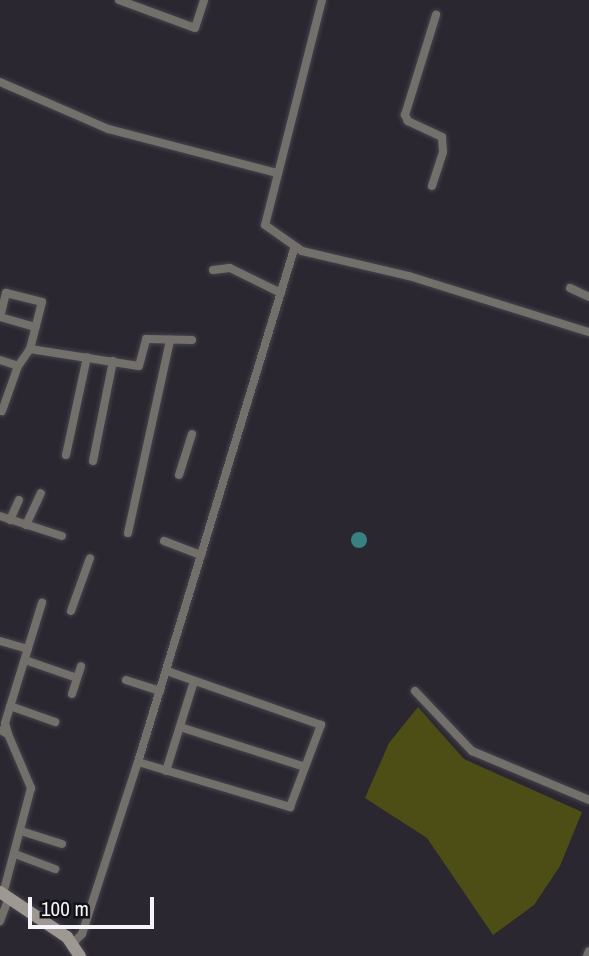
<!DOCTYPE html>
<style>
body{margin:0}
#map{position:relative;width:589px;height:956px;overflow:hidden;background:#2a2730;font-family:"Archivo Narrow",sans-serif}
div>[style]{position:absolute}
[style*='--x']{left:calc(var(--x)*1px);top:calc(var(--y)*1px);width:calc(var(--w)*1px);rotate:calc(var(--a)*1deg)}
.green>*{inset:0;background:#4d4e16}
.water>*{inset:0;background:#378181}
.round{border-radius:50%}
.roads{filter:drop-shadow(0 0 2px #46444c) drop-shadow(0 0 2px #46444c)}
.street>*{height:8px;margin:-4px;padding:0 4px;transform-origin:4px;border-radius:4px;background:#73706c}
.secondary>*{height:12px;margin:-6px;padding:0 6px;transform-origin:6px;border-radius:6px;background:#9d9892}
span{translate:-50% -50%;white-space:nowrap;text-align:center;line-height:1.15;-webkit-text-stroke:7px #121115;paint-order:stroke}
.scale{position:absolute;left:28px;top:897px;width:126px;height:32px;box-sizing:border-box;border:4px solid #f5f4fa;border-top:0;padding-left:9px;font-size:21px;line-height:24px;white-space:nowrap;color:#f5f4fa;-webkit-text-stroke:5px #121115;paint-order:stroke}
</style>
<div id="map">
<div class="green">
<div style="clip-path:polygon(418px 707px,464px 759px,582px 812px,560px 866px,534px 905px,493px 935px,427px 838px,365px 798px,389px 743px)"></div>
</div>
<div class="water">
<div class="round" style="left:351px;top:532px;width:16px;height:16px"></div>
</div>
<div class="roads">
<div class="street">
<div style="--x:119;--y:0;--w:81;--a:20.2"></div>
<div style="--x:195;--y:28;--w:29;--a:-72"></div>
<div style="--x:322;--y:0;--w:232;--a:104.2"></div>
<div style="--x:265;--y:225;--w:45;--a:35.1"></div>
<div style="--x:302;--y:251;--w:110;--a:13.2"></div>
<div style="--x:409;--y:276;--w:189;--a:17.3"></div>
<div style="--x:0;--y:82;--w:118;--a:23.5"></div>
<div style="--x:108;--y:129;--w:175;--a:14.6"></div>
<div style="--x:432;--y:186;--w:36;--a:-72"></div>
<div style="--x:443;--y:152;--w:15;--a:-94"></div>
<div style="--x:442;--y:137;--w:38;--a:-155"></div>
<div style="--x:408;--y:121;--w:7;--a:-117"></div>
<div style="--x:405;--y:115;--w:105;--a:-72.8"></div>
<div style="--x:213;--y:270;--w:17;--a:-7"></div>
<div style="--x:230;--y:268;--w:57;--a:26.1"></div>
<div style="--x:570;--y:288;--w:21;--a:25"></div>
<div style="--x:0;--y:317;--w:25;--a:-76"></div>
<div style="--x:6;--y:293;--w:37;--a:14"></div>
<div style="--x:42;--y:302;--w:49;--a:104.3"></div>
<div style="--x:30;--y:349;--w:21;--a:125"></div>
<div style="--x:18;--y:366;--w:48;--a:109.6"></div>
<div style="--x:0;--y:317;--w:37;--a:16"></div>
<div style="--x:30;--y:349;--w:110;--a:8.9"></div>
<div style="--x:139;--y:366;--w:28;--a:-75"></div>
<div style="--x:146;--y:339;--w:46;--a:1.2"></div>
<div style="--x:0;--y:360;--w:19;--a:18"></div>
<div style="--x:66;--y:455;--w:100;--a:-77.9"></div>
<div style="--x:93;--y:461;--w:102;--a:-78.7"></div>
<div style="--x:179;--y:475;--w:43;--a:-72.4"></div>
<div style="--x:0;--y:516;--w:65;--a:17.9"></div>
<div style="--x:10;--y:520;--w:22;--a:-66"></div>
<div style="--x:26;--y:525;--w:35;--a:-65"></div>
<div style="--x:128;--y:533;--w:198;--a:-77.7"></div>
<div style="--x:164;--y:541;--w:40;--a:21"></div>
<div style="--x:71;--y:611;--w:56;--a:-70.3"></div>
<div style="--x:0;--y:641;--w:29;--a:16"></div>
<div style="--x:25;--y:660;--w:55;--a:19.1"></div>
<div style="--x:126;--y:680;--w:36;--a:18"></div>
<div style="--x:415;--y:691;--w:83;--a:46.5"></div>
<div style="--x:472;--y:751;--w:127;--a:22.7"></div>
<div style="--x:72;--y:694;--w:29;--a:-72"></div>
<div style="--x:10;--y:706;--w:48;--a:19.6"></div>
<div style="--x:180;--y:727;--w:131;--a:17.7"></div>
<div style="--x:0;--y:730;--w:9;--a:27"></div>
<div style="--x:8;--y:734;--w:59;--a:66.9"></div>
<div style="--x:31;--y:788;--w:110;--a:104.8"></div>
<div style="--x:8;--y:734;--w:11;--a:-105"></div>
<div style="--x:5;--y:723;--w:126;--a:-72.9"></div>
<div style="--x:138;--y:762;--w:159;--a:16.5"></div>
<div style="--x:290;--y:807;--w:88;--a:-69.3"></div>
<div style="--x:321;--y:725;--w:163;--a:-160.7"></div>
<div style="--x:166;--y:771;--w:94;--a:-72.7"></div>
<div style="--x:21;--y:831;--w:43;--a:17.6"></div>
<div style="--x:15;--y:854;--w:43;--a:20.6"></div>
<div style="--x:0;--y:921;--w:25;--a:-69"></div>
<div style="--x:72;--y:944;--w:14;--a:-45"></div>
<div style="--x:82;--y:934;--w:181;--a:-72"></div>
<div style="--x:138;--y:762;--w:539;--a:-73.08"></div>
<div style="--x:587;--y:956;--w:5;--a:-68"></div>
</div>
<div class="secondary">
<div style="--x:0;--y:892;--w:81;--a:33.9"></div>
<div style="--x:67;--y:937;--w:23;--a:56"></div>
</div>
</div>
<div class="scale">100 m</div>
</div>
